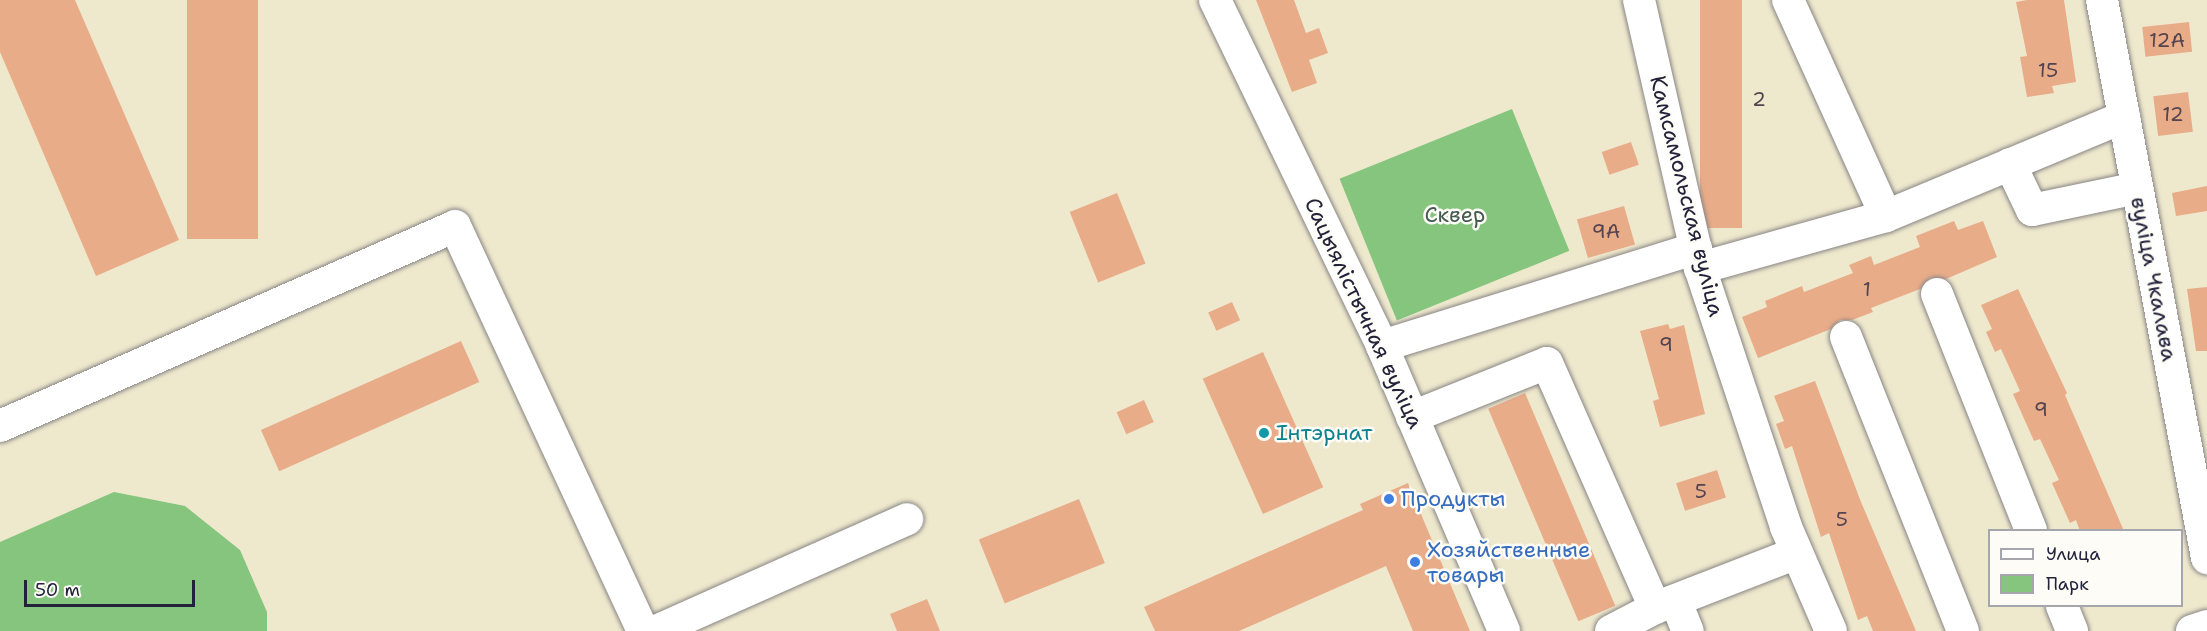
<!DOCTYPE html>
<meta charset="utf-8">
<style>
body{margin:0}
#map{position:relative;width:2207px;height:631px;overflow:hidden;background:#eee8cd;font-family:"Shantell Sans",sans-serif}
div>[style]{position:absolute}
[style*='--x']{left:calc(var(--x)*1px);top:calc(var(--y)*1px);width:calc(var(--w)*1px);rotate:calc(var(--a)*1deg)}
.green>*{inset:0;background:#85c57d;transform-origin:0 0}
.building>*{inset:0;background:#e9ac89;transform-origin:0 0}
.roads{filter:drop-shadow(0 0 2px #888584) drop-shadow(0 0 2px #888584)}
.minor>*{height:32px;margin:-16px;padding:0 16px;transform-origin:16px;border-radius:16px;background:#fff}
.dots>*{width:16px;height:16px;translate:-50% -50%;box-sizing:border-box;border:3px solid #fdfcf7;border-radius:50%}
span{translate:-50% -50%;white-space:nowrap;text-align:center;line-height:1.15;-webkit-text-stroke:5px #fdfcf7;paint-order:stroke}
.number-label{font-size:20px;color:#54444e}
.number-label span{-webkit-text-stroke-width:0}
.street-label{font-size:22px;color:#22223b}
.park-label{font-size:22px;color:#455b52}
.culture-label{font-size:22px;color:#0d838f}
.left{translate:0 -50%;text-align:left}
.shop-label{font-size:22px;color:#366cbe}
.legend{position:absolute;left:1988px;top:529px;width:195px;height:78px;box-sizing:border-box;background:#fdfcf7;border:2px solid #a5a5ac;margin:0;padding:8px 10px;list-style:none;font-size:18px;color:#22223b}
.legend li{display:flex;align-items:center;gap:12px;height:30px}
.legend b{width:30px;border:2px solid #a5a5ac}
.scale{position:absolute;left:24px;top:580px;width:171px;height:27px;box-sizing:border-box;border:3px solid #22223b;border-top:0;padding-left:8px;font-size:18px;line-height:21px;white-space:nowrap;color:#22223b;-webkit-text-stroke:4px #fdfcf7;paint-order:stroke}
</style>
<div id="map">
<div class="green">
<div style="left:1512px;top:109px;width:153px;height:186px;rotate:68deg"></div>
<div style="clip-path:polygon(114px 492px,185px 506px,240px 550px,267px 612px,267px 631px,0 631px,0 542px)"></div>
</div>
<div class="building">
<div style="clip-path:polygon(0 0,75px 0,179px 240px,96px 276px,0 52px)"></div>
<div style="left:187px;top:0;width:71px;height:239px"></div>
<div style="clip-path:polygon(1256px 0,1294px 0,1306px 33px,1319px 28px,1328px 53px,1309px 60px,1317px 83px,1292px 92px)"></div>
<div style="left:1700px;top:0;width:42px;height:228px"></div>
<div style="clip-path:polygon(2027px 0,2064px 0,2076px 82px,2052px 86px,2054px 93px,2027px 97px,2020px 57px,2027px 56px,2016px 2px)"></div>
<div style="left:2189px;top:22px;width:30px;height:47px;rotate:84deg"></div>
<div style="left:2188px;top:92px;width:40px;height:35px;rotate:83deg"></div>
<div style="left:1631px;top:142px;width:24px;height:31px;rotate:71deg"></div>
<div style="clip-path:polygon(2207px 186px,2207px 211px,2176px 216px,2172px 193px)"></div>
<div style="left:1117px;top:193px;width:76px;height:51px;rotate:68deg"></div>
<div style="left:1624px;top:206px;width:40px;height:49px;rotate:74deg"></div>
<div style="clip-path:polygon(1954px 221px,1958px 230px,1983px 221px,1997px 257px,1946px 279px,1930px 278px,1920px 289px,1871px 308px,1873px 312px,1852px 320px,1840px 320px,1831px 329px,1758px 358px,1742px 317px,1767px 307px,1765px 301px,1802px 286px,1804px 292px,1853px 273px,1849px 265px,1871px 256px,1874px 265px,1920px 247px,1916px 236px)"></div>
<div style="clip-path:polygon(2207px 287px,2207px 351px,2196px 351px,2187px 289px)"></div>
<div style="clip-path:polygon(2018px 289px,2067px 393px,2065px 395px,2124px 531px,2080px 531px,2076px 520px,2070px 523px,2052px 483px,2059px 480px,2040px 439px,2034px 441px,2013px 394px,2020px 391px,2001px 349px,1995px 352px,1986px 332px,1992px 329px,1981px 305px)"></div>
<div style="left:1232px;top:302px;width:20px;height:26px;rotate:66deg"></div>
<div style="clip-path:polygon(1668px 324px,1670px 329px,1684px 325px,1705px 414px,1660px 427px,1653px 401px,1659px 399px,1640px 331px)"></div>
<div style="left:461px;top:341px;width:45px;height:219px;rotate:66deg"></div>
<div style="left:1263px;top:352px;width:148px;height:66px;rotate:66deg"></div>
<div style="clip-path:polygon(1815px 381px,1861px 502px,1916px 631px,1873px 631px,1867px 616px,1858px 620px,1829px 533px,1821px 537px,1792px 446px,1785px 449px,1776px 424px,1784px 421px,1774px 396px)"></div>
<div style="left:1525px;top:393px;width:231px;height:40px;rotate:67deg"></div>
<div style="left:1144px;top:400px;width:24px;height:30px;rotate:66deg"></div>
<div style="left:1717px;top:470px;width:29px;height:43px;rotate:72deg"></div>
<div style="clip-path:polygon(1408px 483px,1470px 631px,1413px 631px,1386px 566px,1239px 631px,1155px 631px,1144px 607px,1363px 510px,1360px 504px)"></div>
<div style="left:1079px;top:499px;width:69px;height:108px;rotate:68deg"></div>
<div style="clip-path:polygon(927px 599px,940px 631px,897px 631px,890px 614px)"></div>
</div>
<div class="roads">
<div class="minor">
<div style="--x:1215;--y:0;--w:384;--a:64.2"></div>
<div style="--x:1382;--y:346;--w:310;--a:66.8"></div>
<div style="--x:1639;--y:0;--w:275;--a:77.2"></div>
<div style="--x:1700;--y:268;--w:273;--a:71.6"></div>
<div style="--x:1786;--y:527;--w:113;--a:66.6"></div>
<div style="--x:1788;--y:0;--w:237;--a:65.6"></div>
<div style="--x:2102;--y:0;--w:568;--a:79.34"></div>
<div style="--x:2010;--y:164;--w:51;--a:64.4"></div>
<div style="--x:2032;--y:210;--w:107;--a:-11.8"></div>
<div style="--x:1700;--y:268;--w:193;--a:-15.6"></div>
<div style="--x:1886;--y:216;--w:258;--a:-22.6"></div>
<div style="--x:1937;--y:294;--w:254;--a:68.3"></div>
<div style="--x:1846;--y:337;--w:316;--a:68.3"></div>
<div style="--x:1382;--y:346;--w:329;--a:-17.3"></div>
<div style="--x:1412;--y:417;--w:145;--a:-21.8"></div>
<div style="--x:1547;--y:363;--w:268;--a:66.2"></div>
<div style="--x:0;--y:426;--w:497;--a:-23.7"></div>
<div style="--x:455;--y:226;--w:447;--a:65.1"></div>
<div style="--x:1676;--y:602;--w:31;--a:68"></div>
<div style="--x:2062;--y:606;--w:27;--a:68"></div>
<div style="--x:656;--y:631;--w:275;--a:-24"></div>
<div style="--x:1611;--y:631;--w:50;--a:-27.6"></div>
<div style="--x:1655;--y:608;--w:152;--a:-21.2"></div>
<div style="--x:2192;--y:631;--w:16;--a:-18"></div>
</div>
</div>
<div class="dots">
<div style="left:1264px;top:433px;background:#0f9aa8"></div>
<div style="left:1389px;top:499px;background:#3f7fe0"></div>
<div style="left:1415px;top:562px;background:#3f7fe0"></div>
</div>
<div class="number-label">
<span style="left:2167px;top:40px">12А</span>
<span style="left:2048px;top:70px">15</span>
<span style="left:1759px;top:99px">2</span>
<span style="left:2173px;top:114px">12</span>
<span style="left:1606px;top:231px">9А</span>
<span style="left:1867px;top:289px">1</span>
<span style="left:1666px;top:344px">9</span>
<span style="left:2041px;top:409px">9</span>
<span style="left:1701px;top:491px">5</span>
<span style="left:1842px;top:519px">5</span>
</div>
<div class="street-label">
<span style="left:1687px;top:196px;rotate:76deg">Камсамольская вуліца</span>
<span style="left:2154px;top:279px;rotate:79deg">вуліца Чкалава</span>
<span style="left:1364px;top:313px;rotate:65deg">Сацыялістычная вуліца</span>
</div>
<div class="park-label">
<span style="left:1455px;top:215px">Сквер</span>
</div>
<div class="culture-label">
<span class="left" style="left:1276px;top:433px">Інтэрнат</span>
</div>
<div class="shop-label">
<span class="left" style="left:1401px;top:499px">Продукты</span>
<span class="left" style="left:1427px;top:562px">Хозяйственные<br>товары</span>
</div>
<ul class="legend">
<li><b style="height:8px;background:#fff"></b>Улица</li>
<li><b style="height:16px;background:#85c57d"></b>Парк</li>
</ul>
<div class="scale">50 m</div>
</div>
